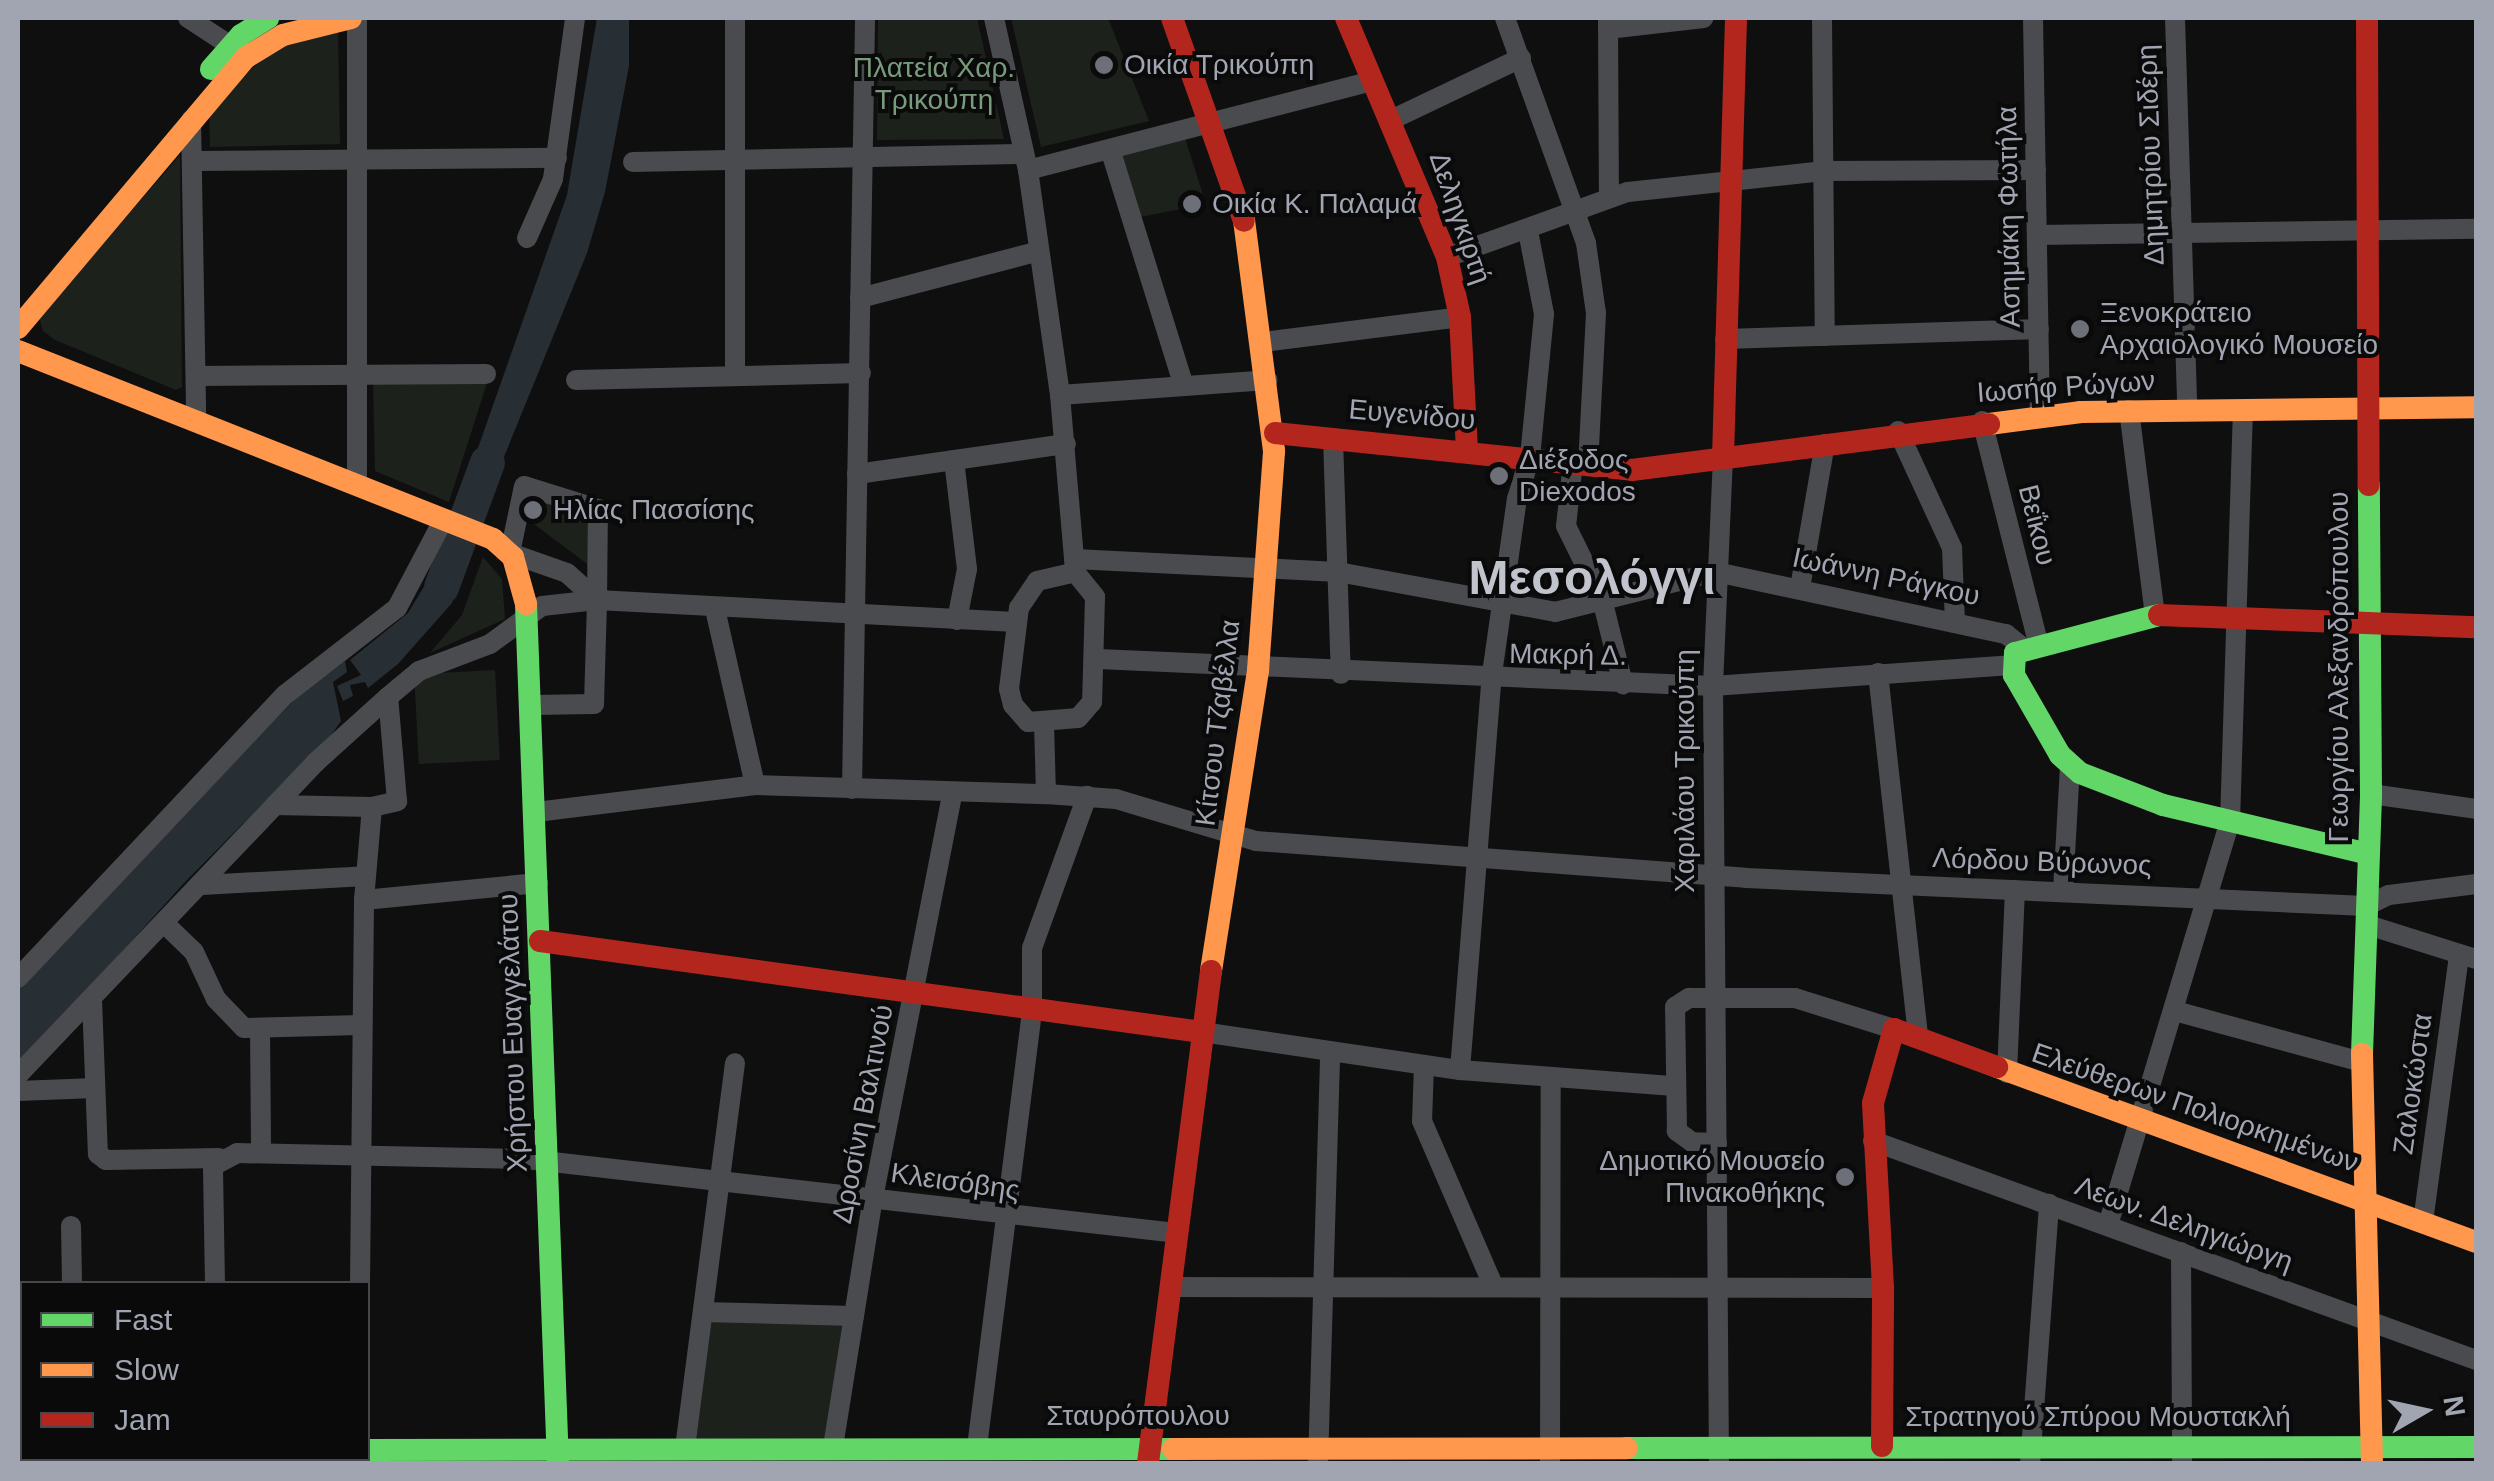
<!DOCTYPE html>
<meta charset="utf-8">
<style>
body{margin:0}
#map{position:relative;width:2494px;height:1481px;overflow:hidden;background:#0f0f10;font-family:Arial,sans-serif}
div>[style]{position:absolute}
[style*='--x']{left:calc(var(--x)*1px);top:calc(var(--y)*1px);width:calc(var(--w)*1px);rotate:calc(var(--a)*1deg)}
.green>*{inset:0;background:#1c211c;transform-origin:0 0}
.water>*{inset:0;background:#272e34}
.river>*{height:35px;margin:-17.5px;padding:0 17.5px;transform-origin:17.5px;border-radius:17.5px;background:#272e34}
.street>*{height:20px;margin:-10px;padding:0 10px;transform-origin:10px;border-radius:10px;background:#4a4b4f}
.fast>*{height:22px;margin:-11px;padding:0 11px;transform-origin:11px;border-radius:11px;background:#63d668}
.slow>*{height:22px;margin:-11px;padding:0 11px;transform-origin:11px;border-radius:11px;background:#ff974d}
.jam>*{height:22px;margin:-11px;padding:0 11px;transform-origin:11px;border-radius:11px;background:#b3261e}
.dots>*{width:28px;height:28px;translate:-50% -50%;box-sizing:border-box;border:5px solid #0a0a0b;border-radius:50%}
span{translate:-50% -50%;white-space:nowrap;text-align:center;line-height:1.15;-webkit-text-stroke:8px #0a0a0b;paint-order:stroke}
.poi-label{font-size:28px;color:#a0a5b1}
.left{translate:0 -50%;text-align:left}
.right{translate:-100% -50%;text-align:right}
.park-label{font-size:28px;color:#789b7b}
.street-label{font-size:28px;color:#a0a5b1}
.town-label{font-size:48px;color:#c1c4cd;font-weight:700}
.frame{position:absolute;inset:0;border:20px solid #a0a5b1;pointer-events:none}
.legend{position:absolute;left:20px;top:1281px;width:350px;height:180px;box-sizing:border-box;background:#0a0a0b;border:2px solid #46484d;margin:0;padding:12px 18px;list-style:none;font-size:30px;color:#a0a5b1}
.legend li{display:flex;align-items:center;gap:20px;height:50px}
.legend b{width:50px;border:2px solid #46484d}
.north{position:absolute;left:2374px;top:1361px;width:100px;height:100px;-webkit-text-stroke:8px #0a0a0b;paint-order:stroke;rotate:81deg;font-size:28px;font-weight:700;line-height:40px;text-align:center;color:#a0a5b1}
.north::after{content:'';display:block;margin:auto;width:35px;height:45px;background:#a0a5b1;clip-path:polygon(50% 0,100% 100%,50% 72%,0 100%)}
</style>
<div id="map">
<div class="green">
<div style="clip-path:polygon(878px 18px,977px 18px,1004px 139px,877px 140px)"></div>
<div style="clip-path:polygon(1011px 18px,1108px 18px,1149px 121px,1041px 147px)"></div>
<div style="clip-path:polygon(338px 30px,340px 144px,210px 147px,209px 112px,251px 69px,278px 47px)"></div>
<div style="clip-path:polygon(1185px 138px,1206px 204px,1140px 217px,1121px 153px)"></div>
<div style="clip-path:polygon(180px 155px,182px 387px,176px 390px,55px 340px,43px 331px,39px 317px)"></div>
<div style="clip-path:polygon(373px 381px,487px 383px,449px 502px,375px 471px)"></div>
<div style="clip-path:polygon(529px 496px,590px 519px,590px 566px,523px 516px)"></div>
<div style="clip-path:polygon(483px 557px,502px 579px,505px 619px,430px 653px,462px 615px)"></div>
<div style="left:495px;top:670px;width:90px;height:81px;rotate:87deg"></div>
<div style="clip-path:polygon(703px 1312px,854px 1316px,833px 1447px,685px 1448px)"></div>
</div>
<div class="water">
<div style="clip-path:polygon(597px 18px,629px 18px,629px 66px,605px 192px,587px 253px,482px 511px,463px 504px,472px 465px,567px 195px)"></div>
<div style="clip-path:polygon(451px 542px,469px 550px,452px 603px,398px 664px,368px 688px,365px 682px,350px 685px,353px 696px,343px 701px,337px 686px,361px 675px,350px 660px,408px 613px)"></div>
<div style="clip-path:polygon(345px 661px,347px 672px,333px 682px,341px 721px,332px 734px,184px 883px,18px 1067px,18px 989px,296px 698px)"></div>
</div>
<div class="river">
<div style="--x:441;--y:587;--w:133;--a:-69.8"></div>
</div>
<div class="street">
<div style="--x:188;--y:18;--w:62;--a:33.2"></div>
<div style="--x:735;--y:18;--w:356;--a:90"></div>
<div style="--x:994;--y:18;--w:156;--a:77.4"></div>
<div style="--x:1028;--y:170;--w:227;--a:81.9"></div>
<div style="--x:1060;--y:395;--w:175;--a:85.1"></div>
<div style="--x:1505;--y:18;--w:239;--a:70.2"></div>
<div style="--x:1586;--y:243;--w:71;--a:81.9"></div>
<div style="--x:1596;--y:313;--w:152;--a:93"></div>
<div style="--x:1608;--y:18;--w:180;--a:89.7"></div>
<div style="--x:1822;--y:18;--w:318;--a:89.5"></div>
<div style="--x:2033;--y:18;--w:397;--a:89"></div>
<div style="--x:2175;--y:18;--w:392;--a:88.2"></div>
<div style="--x:1608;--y:29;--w:96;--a:-6.6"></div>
<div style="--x:191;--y:120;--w:299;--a:89"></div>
<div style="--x:1391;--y:120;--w:144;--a:-25.5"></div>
<div style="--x:1111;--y:152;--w:245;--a:72.7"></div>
<div style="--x:194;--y:161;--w:363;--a:-0.5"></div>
<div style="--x:633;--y:162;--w:391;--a:-1.2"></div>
<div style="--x:1028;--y:170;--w:356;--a:-14.5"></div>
<div style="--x:2037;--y:235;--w:439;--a:-0.8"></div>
<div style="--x:527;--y:238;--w:64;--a:-66.2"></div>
<div style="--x:553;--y:179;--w:162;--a:-82.2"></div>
<div style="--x:1447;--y:257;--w:192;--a:-19.8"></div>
<div style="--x:1628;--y:192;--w:197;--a:-6.1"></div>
<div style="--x:1824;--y:171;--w:212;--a:-0.3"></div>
<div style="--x:860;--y:298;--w:185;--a:-14.7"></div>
<div style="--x:1725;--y:339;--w:314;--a:-1.8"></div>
<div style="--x:1263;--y:342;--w:199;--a:-7.2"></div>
<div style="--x:196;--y:376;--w:290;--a:-0.4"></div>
<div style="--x:576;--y:380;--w:285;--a:-1.4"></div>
<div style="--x:1060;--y:395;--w:208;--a:-4.1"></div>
<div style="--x:2129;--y:410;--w:207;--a:82.8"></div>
<div style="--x:1982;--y:421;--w:228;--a:75.8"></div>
<div style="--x:1898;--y:431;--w:129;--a:65.2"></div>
<div style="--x:1952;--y:548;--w:75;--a:87.7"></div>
<div style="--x:1333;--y:438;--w:236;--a:88.1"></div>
<div style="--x:954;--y:460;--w:110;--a:83.2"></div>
<div style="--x:967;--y:569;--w:52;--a:101.1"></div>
<div style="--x:1573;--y:462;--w:64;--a:96.2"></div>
<div style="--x:1566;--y:526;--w:81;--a:63.7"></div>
<div style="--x:1602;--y:599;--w:88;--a:76.1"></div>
<div style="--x:857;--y:474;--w:211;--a:-8.2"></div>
<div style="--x:357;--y:483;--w:465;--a:-90"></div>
<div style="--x:1074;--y:559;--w:264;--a:2.8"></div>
<div style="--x:1338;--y:572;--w:221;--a:10.4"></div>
<div style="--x:1555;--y:612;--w:166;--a:-14"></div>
<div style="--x:1716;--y:572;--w:297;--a:12.1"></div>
<div style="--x:2006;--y:634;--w:21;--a:39"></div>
<div style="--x:1075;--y:572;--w:32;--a:51"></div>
<div style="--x:1095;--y:597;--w:105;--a:91.6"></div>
<div style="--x:1092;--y:702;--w:21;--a:131"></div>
<div style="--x:1078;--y:718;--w:50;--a:175.4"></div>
<div style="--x:1028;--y:722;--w:23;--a:-131"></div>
<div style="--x:1013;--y:705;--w:16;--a:-104"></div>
<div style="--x:1009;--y:689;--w:82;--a:-83"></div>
<div style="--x:1019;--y:608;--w:32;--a:-56"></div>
<div style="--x:1037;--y:581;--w:39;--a:-13"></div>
<div style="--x:1800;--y:588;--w:146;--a:-80.2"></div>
<div style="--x:715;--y:609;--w:180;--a:77.2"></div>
<div style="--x:1098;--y:659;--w:616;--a:2.51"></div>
<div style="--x:1713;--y:686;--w:299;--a:-4"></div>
<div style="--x:1878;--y:673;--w:366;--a:83.7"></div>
<div style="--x:533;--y:705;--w:61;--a:-0.9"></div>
<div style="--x:594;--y:704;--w:104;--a:-88.3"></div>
<div style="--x:597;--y:600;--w:91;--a:-89.4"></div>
<div style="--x:598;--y:509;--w:77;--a:-162.7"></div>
<div style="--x:524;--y:486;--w:68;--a:101.8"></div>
<div style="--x:510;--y:553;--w:60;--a:19.3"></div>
<div style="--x:567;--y:573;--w:40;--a:42"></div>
<div style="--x:1044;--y:723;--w:71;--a:88.4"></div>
<div style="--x:852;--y:789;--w:771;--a:-89.03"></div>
<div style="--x:2371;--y:794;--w:106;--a:8.1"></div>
<div style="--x:275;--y:805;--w:97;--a:1.2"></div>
<div style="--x:536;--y:812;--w:221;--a:-7"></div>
<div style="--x:755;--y:785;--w:291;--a:1.8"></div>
<div style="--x:1046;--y:794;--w:70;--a:4.1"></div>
<div style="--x:1116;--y:799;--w:146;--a:16.7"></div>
<div style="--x:1256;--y:841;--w:491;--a:4.3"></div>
<div style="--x:1746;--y:878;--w:621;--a:2.59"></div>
<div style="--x:2366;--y:906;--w:25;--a:-26"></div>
<div style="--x:2389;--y:895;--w:88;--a:-7.2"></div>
<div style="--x:202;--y:885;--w:164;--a:-3.1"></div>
<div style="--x:2063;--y:891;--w:125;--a:-86.8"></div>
<div style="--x:364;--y:900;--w:93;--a:-85.1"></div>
<div style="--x:372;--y:807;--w:26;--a:-13"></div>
<div style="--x:397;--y:801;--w:104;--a:-94.9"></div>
<div style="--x:165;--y:924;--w:40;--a:44"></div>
<div style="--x:194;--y:952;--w:52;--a:64.9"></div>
<div style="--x:216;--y:999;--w:40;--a:46"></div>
<div style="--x:244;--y:1028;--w:117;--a:-1.5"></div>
<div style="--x:2368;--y:925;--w:113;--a:17.5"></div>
<div style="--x:18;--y:978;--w:390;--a:-46.7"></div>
<div style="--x:286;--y:694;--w:140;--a:-37.8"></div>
<div style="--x:397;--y:608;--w:101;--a:-62.2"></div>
<div style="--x:92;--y:1000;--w:154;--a:87.8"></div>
<div style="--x:98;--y:1154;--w:10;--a:37"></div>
<div style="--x:106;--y:1160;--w:113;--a:-1"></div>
<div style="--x:2175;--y:1011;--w:194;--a:15.3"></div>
<div style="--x:260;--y:1030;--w:122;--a:89.5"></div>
<div style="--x:1202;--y:1032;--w:261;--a:8.4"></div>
<div style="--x:1460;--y:1070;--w:215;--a:4.3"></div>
<div style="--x:1424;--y:1065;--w:56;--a:92"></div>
<div style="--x:1422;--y:1121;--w:179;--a:66.6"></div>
<div style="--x:1460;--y:1070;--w:390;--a:-85.4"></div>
<div style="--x:1491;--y:681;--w:184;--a:-81.9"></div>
<div style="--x:1517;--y:499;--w:44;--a:-72.8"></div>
<div style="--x:1530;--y:457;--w:144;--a:-84.4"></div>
<div style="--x:1544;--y:314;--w:85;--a:-100.9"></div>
<div style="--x:2007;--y:1073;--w:183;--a:-87.5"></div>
<div style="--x:18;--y:1075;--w:432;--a:-46.4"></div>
<div style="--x:316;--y:762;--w:97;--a:-42.1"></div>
<div style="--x:388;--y:697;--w:40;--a:-40"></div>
<div style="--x:419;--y:671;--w:76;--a:-20.8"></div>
<div style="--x:490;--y:644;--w:64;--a:-36.2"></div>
<div style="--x:542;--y:606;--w:55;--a:-6.2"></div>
<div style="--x:597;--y:600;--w:419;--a:3"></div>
<div style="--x:18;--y:1091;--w:77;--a:-2.2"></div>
<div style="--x:1873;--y:1141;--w:642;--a:19.96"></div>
<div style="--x:1717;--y:1143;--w:25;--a:-178"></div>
<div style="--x:1692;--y:1142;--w:19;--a:-144"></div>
<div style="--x:1677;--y:1131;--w:124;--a:-90.9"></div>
<div style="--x:1675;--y:1007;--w:17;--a:-33"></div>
<div style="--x:1689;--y:998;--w:106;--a:0"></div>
<div style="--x:1795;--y:998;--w:104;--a:17.4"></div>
<div style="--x:2423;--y:1222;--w:270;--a:-82.3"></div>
<div style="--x:2108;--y:1225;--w:421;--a:-73.2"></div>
<div style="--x:2230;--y:822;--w:412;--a:-88.2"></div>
<div style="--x:71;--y:1226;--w:58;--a:89"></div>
<div style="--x:2181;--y:1252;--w:212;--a:89.7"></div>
<div style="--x:215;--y:1284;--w:118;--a:-91"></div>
<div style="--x:213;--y:1166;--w:27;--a:-28"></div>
<div style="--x:237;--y:1153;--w:289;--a:1.2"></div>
<div style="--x:526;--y:1159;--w:654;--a:6.49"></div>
<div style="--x:360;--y:1284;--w:384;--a:-89.4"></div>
<div style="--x:364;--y:900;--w:175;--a:-5.6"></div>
<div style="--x:1170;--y:1287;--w:713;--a:0.08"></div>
<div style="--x:703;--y:1312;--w:151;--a:1.5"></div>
<div style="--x:18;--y:1344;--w:6;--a:45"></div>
<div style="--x:833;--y:1447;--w:252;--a:-80.9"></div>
<div style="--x:873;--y:1198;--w:412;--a:-78.9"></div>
<div style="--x:977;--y:1447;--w:441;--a:-82.8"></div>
<div style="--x:1032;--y:1009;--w:61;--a:-90"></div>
<div style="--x:1032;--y:948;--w:162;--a:-70.1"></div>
<div style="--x:685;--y:1448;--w:388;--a:-82.6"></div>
<div style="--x:1318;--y:1464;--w:411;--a:-88.3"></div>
<div style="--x:1550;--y:1464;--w:386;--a:-89.9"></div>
<div style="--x:1719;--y:1464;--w:778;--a:-90.44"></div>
<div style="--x:1713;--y:686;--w:229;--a:-87.5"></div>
<div style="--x:2030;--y:1464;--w:261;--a:-85.8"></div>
</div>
<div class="fast">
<div style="--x:211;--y:69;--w:45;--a:-48.6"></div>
<div style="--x:241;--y:35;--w:32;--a:-32"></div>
<div style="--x:526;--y:604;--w:861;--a:87.87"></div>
<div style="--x:2159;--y:615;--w:149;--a:165.2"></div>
<div style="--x:2015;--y:653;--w:22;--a:93"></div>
<div style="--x:2014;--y:675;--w:92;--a:60.1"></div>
<div style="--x:2060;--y:755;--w:27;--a:42"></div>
<div style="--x:2080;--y:773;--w:89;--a:21.1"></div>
<div style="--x:2163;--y:805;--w:211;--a:13.4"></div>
<div style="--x:2362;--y:1054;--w:260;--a:-88"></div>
<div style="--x:2371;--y:794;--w:309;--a:-90.4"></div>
<div style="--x:1627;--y:1448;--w:849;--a:-0.07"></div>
<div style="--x:368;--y:1450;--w:805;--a:-0.07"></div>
<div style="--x:33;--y:1458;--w:9;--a:41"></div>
<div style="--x:165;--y:1464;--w:12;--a:-31"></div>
<div style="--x:208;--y:1464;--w:7;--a:-56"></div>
</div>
<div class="slow">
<div style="--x:18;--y:328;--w:353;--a:-49.9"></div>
<div style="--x:245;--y:58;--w:44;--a:-31.2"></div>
<div style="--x:283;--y:35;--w:70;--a:-14"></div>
<div style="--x:18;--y:351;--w:511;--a:21.59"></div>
<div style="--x:493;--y:539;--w:27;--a:42"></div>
<div style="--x:513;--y:557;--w:49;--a:74.5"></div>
<div style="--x:1989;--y:424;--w:93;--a:-7.4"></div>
<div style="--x:2081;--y:412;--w:395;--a:-0.7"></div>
<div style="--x:1211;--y:971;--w:305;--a:-81.1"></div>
<div style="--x:1258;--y:670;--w:220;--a:-85.8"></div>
<div style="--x:1274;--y:451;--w:232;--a:-97.4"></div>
<div style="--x:2362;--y:1054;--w:410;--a:88.6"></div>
<div style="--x:1997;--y:1067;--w:510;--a:20.07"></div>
<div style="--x:18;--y:1441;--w:4;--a:0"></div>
<div style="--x:1173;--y:1449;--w:454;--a:-0.1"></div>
</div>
<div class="jam">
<div style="--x:1172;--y:18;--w:215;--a:70.5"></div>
<div style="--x:1346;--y:18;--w:259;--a:67.1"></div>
<div style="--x:1447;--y:257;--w:61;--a:77.8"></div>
<div style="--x:1460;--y:317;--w:133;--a:87"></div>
<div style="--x:2367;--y:18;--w:467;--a:89.8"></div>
<div style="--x:1275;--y:433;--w:359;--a:5.9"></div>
<div style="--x:1632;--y:470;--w:360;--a:-7.3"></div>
<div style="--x:1723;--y:457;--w:439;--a:-88.3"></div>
<div style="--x:2159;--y:615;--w:317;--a:2.2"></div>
<div style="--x:540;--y:941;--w:668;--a:7.83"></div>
<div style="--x:1882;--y:1446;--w:158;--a:-89.6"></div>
<div style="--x:1883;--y:1288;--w:185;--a:-93.1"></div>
<div style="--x:1873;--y:1103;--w:77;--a:-74.2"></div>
<div style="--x:1894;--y:1029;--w:110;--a:20.3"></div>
<div style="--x:1148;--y:1463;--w:496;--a:-82.7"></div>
</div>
<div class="dots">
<div style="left:1104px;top:65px;background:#6d7079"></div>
<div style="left:1192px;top:204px;background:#6d7079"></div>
<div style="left:2080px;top:329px;background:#6d7079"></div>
<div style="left:1499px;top:476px;background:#6d7079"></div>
<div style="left:533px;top:510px;background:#6d7079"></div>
<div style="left:1845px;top:1177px;background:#6d7079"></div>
</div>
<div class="poi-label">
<span class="left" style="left:1124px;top:65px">Οικία Τρικούπη</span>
<span class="left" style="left:1212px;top:204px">Οικία Κ. Παλαμά</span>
<span class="left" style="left:2100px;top:329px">Ξενοκράτειο<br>Αρχαιολογικό Μουσείο</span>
<span class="left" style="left:1519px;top:476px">Διέξοδος<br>Diexodos</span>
<span class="left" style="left:553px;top:510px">Ηλίας Πασσίσης</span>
<span class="right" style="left:1825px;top:1177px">Δημοτικό Μουσείο<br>Πινακοθήκης</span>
</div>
<div class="park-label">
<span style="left:934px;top:84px">Πλατεία Χαρ.<br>Τρικούπη</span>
</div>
<div class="street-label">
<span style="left:2151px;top:155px;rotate:-92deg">Δημητρίου Σιδέρη</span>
<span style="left:2009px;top:217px;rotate:-91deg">Ασημάκη Φωτήλα</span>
<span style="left:1460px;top:218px;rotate:71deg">Δεληγκιρτή</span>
<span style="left:2066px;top:387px;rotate:-4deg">Ιωσήφ Ρώγων</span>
<span style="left:1412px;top:415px;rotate:5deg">Ευγενίδου</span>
<span style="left:2037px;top:525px;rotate:76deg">Βεΐκου</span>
<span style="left:1886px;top:577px;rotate:12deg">Ιωάννη Ράγκου</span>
<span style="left:1568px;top:655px;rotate:1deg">Μακρή Δ.</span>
<span style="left:2339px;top:667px;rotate:-90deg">Γεωργίου Αλεξανδρόπουλου</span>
<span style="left:1218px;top:723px;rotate:-83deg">Κίτσου Τζαβέλλα</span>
<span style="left:1685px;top:771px;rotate:-90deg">Χαριλάου Τρικούπη</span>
<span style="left:2042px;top:862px;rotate:2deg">Λόρδου Βύρωνος</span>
<span style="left:513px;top:1033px;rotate:-92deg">Χρήστου Ευαγγελάτου</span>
<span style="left:2413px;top:1084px;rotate:-82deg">Ζαλοκώστα</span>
<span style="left:2195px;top:1108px;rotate:19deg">Ελεύθερων Πολιορκημένων</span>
<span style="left:863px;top:1114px;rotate:-79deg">Δροσίνη Βαλτινού</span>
<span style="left:955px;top:1182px;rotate:8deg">Κλεισόβης</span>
<span style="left:2184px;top:1224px;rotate:20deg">Λεων. Δεληγιώργη</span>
<span style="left:1138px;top:1416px">Σταυρόπουλου</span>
<span style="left:2098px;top:1417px">Στρατηγού Σπύρου Μουστακλή</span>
</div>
<div class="town-label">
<span style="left:1592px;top:578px">Μεσολόγγι</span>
</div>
<div class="frame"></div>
<ul class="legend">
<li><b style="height:12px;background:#63d668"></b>Fast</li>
<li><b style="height:12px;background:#ff974d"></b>Slow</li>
<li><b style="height:12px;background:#b3261e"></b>Jam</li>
</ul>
<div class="north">N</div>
</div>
